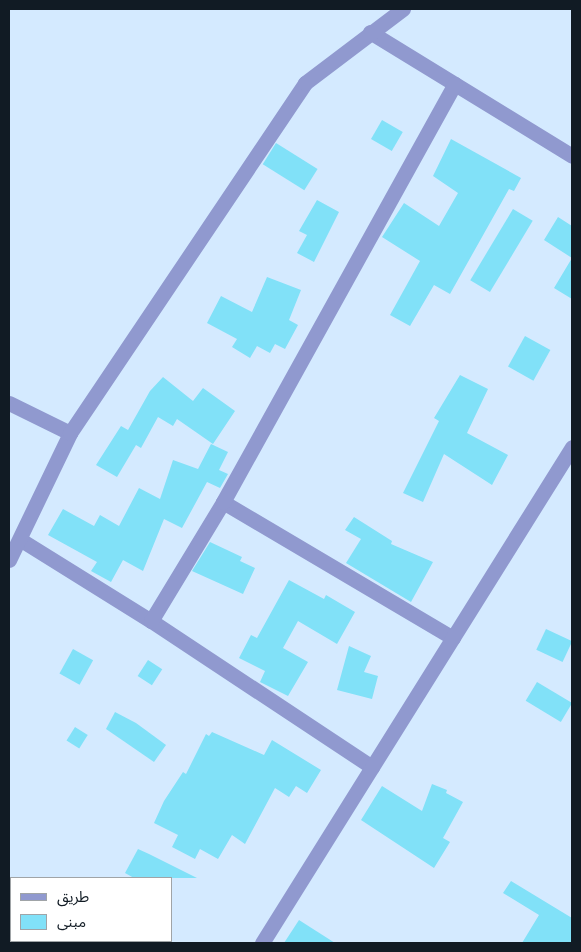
<!DOCTYPE html>
<meta charset="utf-8">
<style>
body{margin:0}
#map{position:relative;width:581px;height:952px;overflow:hidden;background:#d4eaff;font-family:Arial,"Noto Sans Arabic",sans-serif}
div>[style]{position:absolute}
[style*='--x']{left:calc(var(--x)*1px);top:calc(var(--y)*1px);width:calc(var(--w)*1px);rotate:calc(var(--a)*1deg)}
.building>*{inset:0;background:#81e1f8;transform-origin:0 0}
.minor>*{height:15px;margin:-7.5px;padding:0 7.5px;transform-origin:7.5px;border-radius:7.5px;background:#9099cf}
span{translate:-50% -50%;white-space:nowrap;text-align:center;line-height:1.15;-webkit-text-stroke:5px #fff;paint-order:stroke}
.frame{position:absolute;inset:0;border:10px solid #111b24;pointer-events:none}
.legend{position:absolute;left:10px;top:877px;width:162px;height:65px;box-sizing:border-box;background:#fff;border:1px solid #a0a4a7;margin:0;padding:6px 9px;list-style:none;font-size:15px;color:#111b24}
.legend li{display:flex;align-items:center;gap:10px;height:25px}
.legend b{width:25px;border:1px solid #a0a4a7}
</style>
<div id="map">
<div class="building">
<div style="left:382px;top:120px;width:24px;height:22px;rotate:30deg"></div>
<div style="clip-path:polygon(451px 139px,521px 178px,514px 191px,509px 189px,450px 294px,434px 285px,410px 326px,390px 315px,420px 261px,382px 237px,404px 203px,439px 226px,458px 193px,433px 176px)"></div>
<div style="left:276px;top:143px;width:49px;height:25px;rotate:32deg"></div>
<div style="clip-path:polygon(317px 200px,339px 212px,314px 262px,297px 253px,307px 235px,299px 231px)"></div>
<div style="left:513px;top:209px;width:23px;height:83px;rotate:31deg"></div>
<div style="clip-path:polygon(558px 217px,572px 226px,572px 299px,554px 288px,572px 258px,544px 240px)"></div>
<div style="clip-path:polygon(267px 277px,301px 290px,289px 320px,298px 325px,285px 349px,275px 344px,270px 353px,257px 346px,250px 358px,232px 347px,237px 339px,207px 323px,221px 296px,252px 312px)"></div>
<div style="left:525px;top:336px;width:29px;height:35px;rotate:29deg"></div>
<div style="clip-path:polygon(460px 375px,488px 389px,467px 433px,508px 455px,492px 485px,444px 454px,423px 502px,403px 493px,439px 421px,434px 418px)"></div>
<div style="clip-path:polygon(163px 377px,193px 401px,203px 388px,235px 411px,213px 444px,177px 419px,173px 426px,158px 417px,141px 448px,136px 445px,117px 477px,96px 465px,121px 426px,128px 430px,150px 391px)"></div>
<div style="clip-path:polygon(211px 444px,228px 452px,219px 470px,228px 474px,220px 488px,207px 482px,182px 528px,164px 519px,143px 571px,123px 560px,111px 582px,91px 571px,97px 562px,48px 535px,63px 509px,94px 526px,100px 515px,119px 526px,139px 488px,160px 499px,173px 460px,198px 469px)"></div>
<div style="clip-path:polygon(354px 517px,392px 541px,391px 544px,433px 562px,411px 602px,346px 563px,361px 539px,345px 530px)"></div>
<div style="clip-path:polygon(210px 542px,242px 557px,240px 561px,255px 568px,243px 594px,192px 571px)"></div>
<div style="clip-path:polygon(289px 580px,324px 599px,326px 595px,355px 612px,337px 644px,298px 621px,283px 648px,308px 662px,288px 696px,260px 682px,265px 671px,239px 658px,251px 635px,257px 638px)"></div>
<div style="left:546px;top:629px;width:29px;height:23px;rotate:25deg"></div>
<div style="clip-path:polygon(349px 646px,371px 656px,364px 672px,378px 676px,372px 699px,337px 690px)"></div>
<div style="left:73px;top:649px;width:23px;height:28px;rotate:29deg"></div>
<div style="left:148px;top:660px;width:17px;height:19px;rotate:33deg"></div>
<div style="left:537px;top:682px;width:41px;height:22px;rotate:31deg"></div>
<div style="clip-path:polygon(115px 712px,136px 723px,166px 745px,154px 762px,106px 729px)"></div>
<div style="left:75px;top:727px;width:15px;height:16px;rotate:32deg"></div>
<div style="clip-path:polygon(212px 732px,264px 755px,272px 740px,321px 770px,307px 793px,296px 786px,289px 797px,275px 788px,245px 844px,232px 835px,218px 859px,200px 849px,195px 859px,172px 847px,178px 835px,154px 823px,164px 801px,183px 772px,186px 774px,206px 734px,209px 736px)"></div>
<div style="clip-path:polygon(432px 784px,447px 790px,446px 793px,463px 802px,443px 838px,450px 842px,434px 868px,361px 820px,382px 786px,422px 811px)"></div>
<div style="clip-path:polygon(138px 849px,149px 854px,197px 878px,134px 878px,125px 873px)"></div>
<div style="clip-path:polygon(511px 881px,572px 918px,572px 943px,522px 943px,539px 915px,503px 893px)"></div>
<div style="clip-path:polygon(299px 920px,335px 943px,284px 943px)"></div>
</div>
<div class="minor">
<div style="--x:370;--y:32;--w:237;--a:31.5"></div>
<div style="--x:9;--y:403;--w:68;--a:26.2"></div>
<div style="--x:223;--y:502;--w:267;--a:30.6"></div>
<div style="--x:21;--y:540;--w:153;--a:31.9"></div>
<div style="--x:9;--y:560;--w:141;--a:-64.3"></div>
<div style="--x:70;--y:433;--w:422;--a:-56.1"></div>
<div style="--x:305;--y:83;--w:123;--a:-37.1"></div>
<div style="--x:372;--y:767;--w:265;--a:-146.5"></div>
<div style="--x:151;--y:621;--w:139;--a:-58.8"></div>
<div style="--x:223;--y:502;--w:478;--a:-61"></div>
<div style="--x:262;--y:943;--w:585;--a:-57.99"></div>
</div>
<div class="frame"></div>
<ul class="legend">
<li><b style="height:6px;background:#9099cf"></b>طريق</li>
<li><b style="height:14px;background:#81e1f8"></b>مبنى</li>
</ul>
</div>
